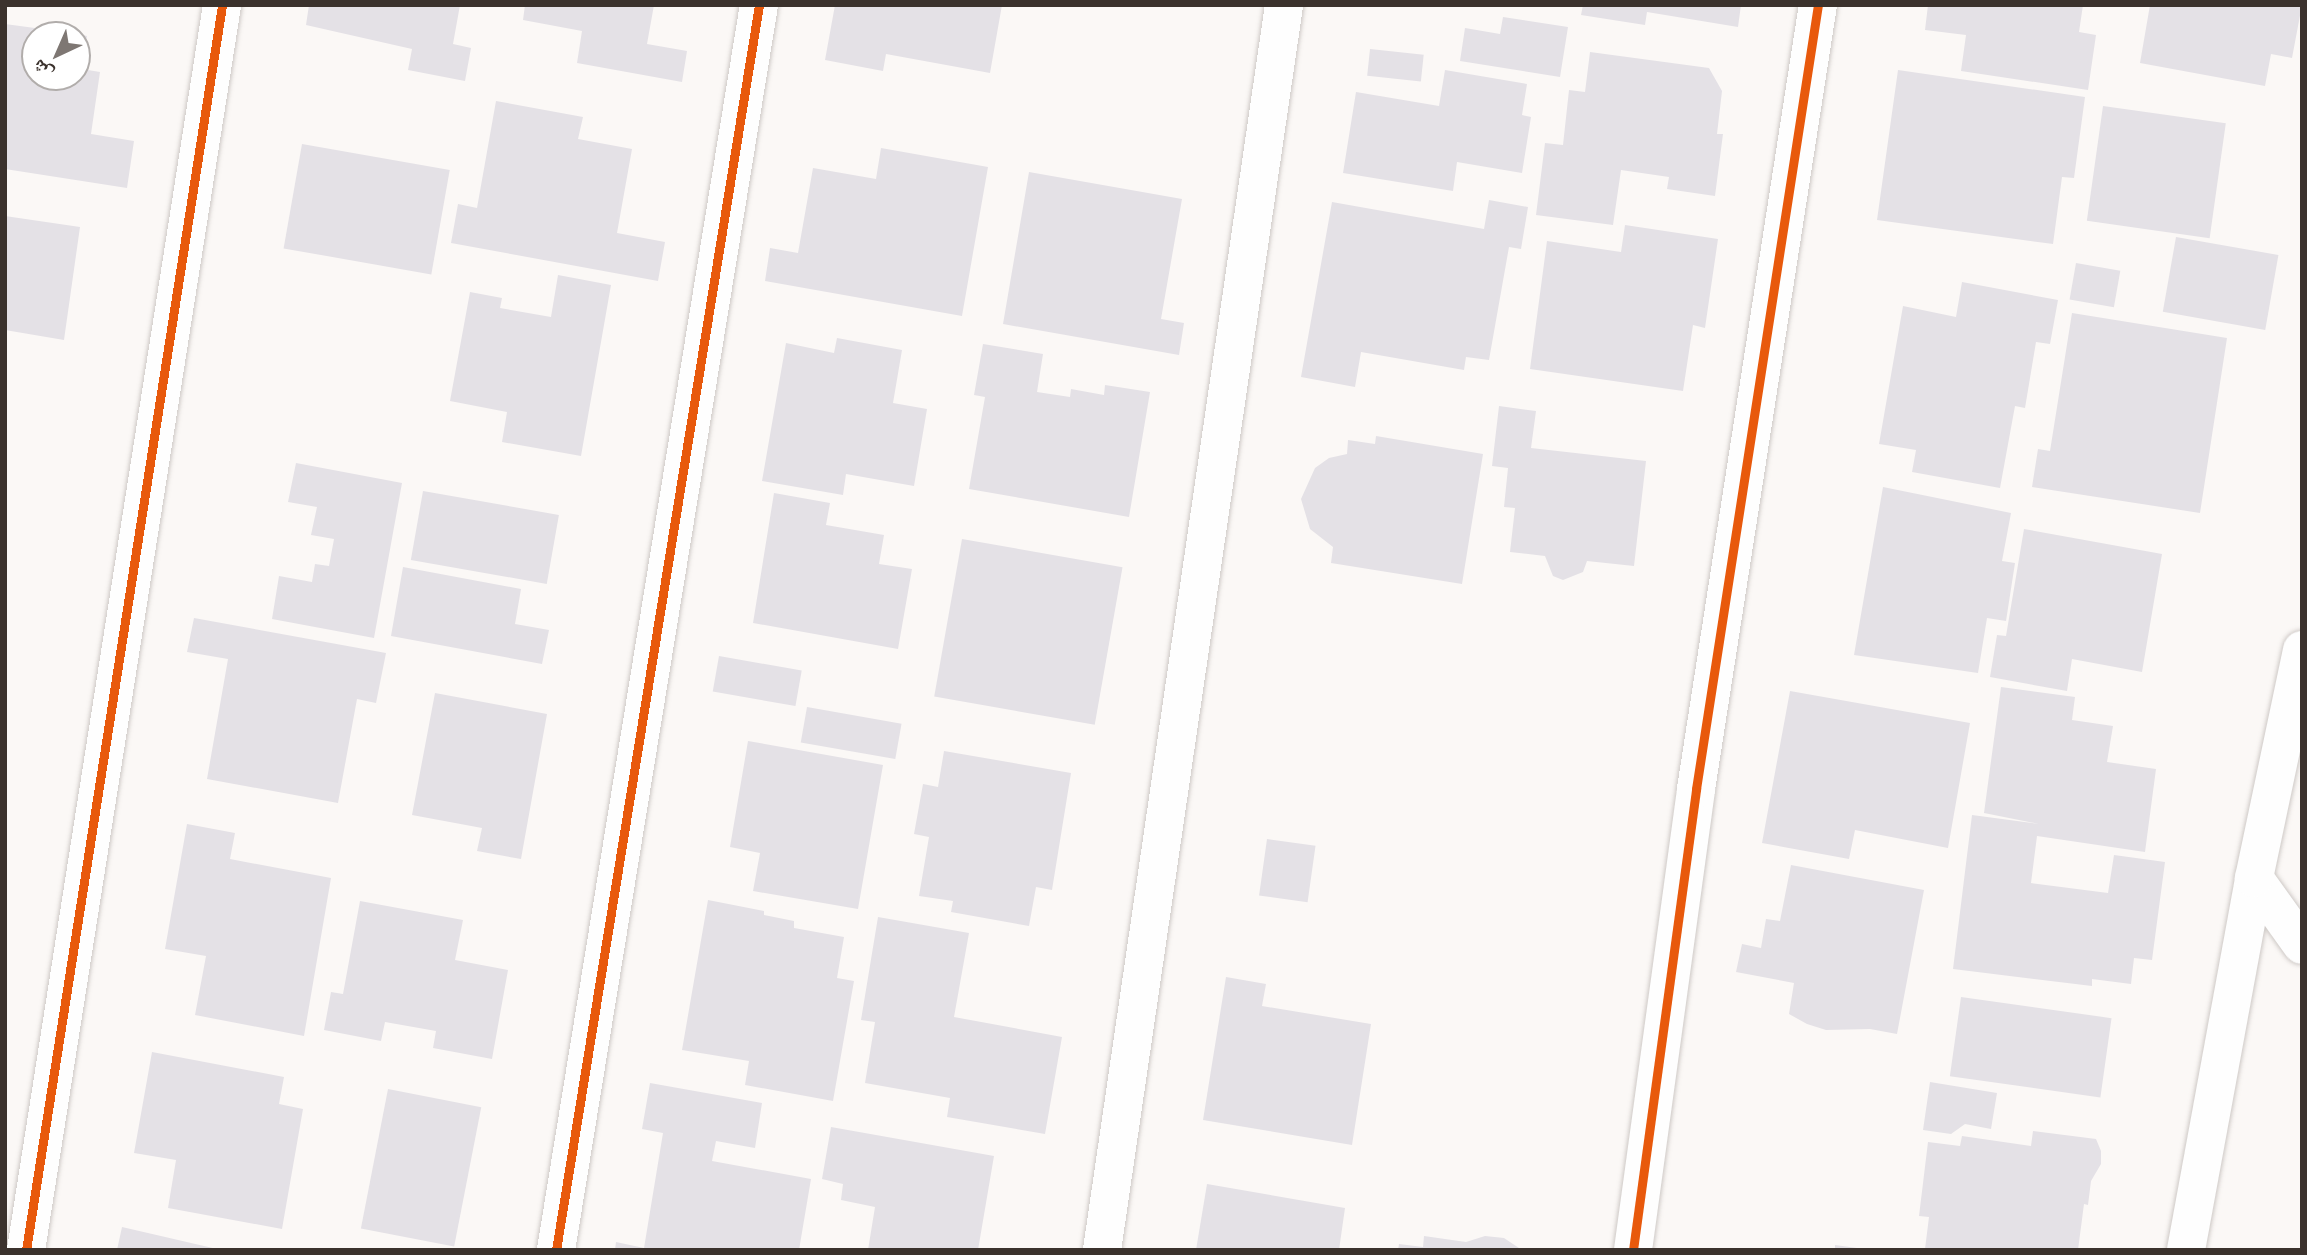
<!DOCTYPE html>
<meta charset="utf-8">
<style>
body{margin:0}
#map{position:relative;width:2307px;height:1255px;overflow:hidden;background:#fbf8f6;font-family:Arial,"Noto Naskh Arabic",sans-serif}
div>[style]{position:absolute}
[style*='--x']{left:calc(var(--x)*1px);top:calc(var(--y)*1px);width:calc(var(--w)*1px);rotate:calc(var(--a)*1deg)}
.building>*{inset:0;background:#e4e1e6;transform-origin:0 0}
.roads{filter:drop-shadow(0 0 2px #cec9c6) drop-shadow(0 0 2px #cec9c6)}
.street>*{height:38px;margin:-19px;padding:0 19px;transform-origin:19px;border-radius:19px;background:#fefefe}
.secondary>*{height:38px;margin:-19px;padding:0 19px;transform-origin:19px;border-radius:19px;background:#fefefe}
.cycleway>*{height:9px;margin:-4.5px;padding:0 4.5px;transform-origin:4.5px;border-radius:4.5px;background:#e8590c}
span{translate:-50% -50%;white-space:nowrap;text-align:center;line-height:1.15;-webkit-text-stroke:5px #fff;paint-order:stroke}
.frame{position:absolute;inset:0;border:7px solid #3b322d;pointer-events:none}
.north{position:absolute;left:21px;top:21px;width:70px;height:70px;box-sizing:border-box;background:#fff;border:2px solid #b1adab;border-radius:50%;rotate:224deg;font-size:19px;font-weight:700;line-height:28px;text-align:center;color:#3b322d}
.north::after{content:'';display:block;margin:auto;width:24px;height:32px;background:#7e7773;clip-path:polygon(50% 0,100% 100%,50% 72%,0 100%)}
</style>
<div id="map">
<div class="building">
<div style="clip-path:polygon(309px 5px,460px 5px,453px 44px,471px 48px,465px 81px,408px 70px,412px 49px,306px 25px)"></div>
<div style="clip-path:polygon(525px 5px,654px 5px,647px 44px,687px 51px,682px 82px,577px 63px,582px 31px,523px 20px)"></div>
<div style="clip-path:polygon(835px 5px,1002px 5px,990px 73px,886px 54px,883px 71px,825px 60px)"></div>
<div style="clip-path:polygon(1583px 5px,1741px 5px,1738px 27px,1647px 12px,1645px 25px,1581px 15px)"></div>
<div style="clip-path:polygon(1928px 5px,2083px 5px,2079px 32px,2096px 35px,2088px 90px,1961px 71px,1966px 35px,1925px 30px)"></div>
<div style="clip-path:polygon(2150px 5px,2302px 5px,2292px 58px,2271px 54px,2265px 86px,2140px 63px)"></div>
<div style="clip-path:polygon(1503px 17px,1568px 27px,1560px 77px,1460px 61px,1465px 28px,1500px 34px)"></div>
<div style="clip-path:polygon(5px 24px,72px 33px,35px 35px,35px 77px,77px 77px,77px 34px,87px 36px,82px 69px,100px 72px,91px 134px,134px 141px,127px 188px,5px 169px)"></div>
<div style="left:1370px;top:49px;width:54px;height:27px;rotate:6deg"></div>
<div style="clip-path:polygon(1590px 52px,1709px 68px,1722px 91px,1717px 134px,1723px 134px,1715px 196px,1667px 189px,1669px 177px,1621px 170px,1613px 225px,1536px 215px,1545px 143px,1563px 145px,1569px 90px,1585px 92px)"></div>
<div style="clip-path:polygon(1445px 70px,1527px 84px,1522px 115px,1531px 117px,1522px 173px,1457px 162px,1453px 191px,1343px 173px,1356px 92px,1439px 106px)"></div>
<div style="clip-path:polygon(1898px 70px,2085px 97px,2074px 178px,2062px 177px,2053px 244px,1877px 220px)"></div>
<div style="clip-path:polygon(496px 101px,583px 117px,578px 139px,632px 149px,617px 233px,665px 242px,658px 281px,451px 243px,458px 204px,477px 208px)"></div>
<div style="left:2103px;top:106px;width:124px;height:116px;rotate:8deg"></div>
<div style="left:302px;top:144px;width:150px;height:106px;rotate:10deg"></div>
<div style="clip-path:polygon(881px 148px,988px 167px,962px 316px,765px 281px,770px 248px,798px 253px,813px 168px,876px 179px)"></div>
<div style="clip-path:polygon(1029px 172px,1182px 199px,1161px 319px,1184px 323px,1179px 355px,1003px 324px)"></div>
<div style="clip-path:polygon(1489px 200px,1528px 207px,1521px 249px,1509px 247px,1489px 360px,1466px 357px,1464px 370px,1361px 352px,1355px 387px,1301px 377px,1332px 202px,1484px 229px)"></div>
<div style="clip-path:polygon(5px 216px,80px 227px,64px 340px,5px 330px)"></div>
<div style="clip-path:polygon(1625px 225px,1718px 239px,1705px 328px,1693px 325px,1683px 391px,1530px 369px,1547px 241px,1621px 252px)"></div>
<div style="left:2176px;top:237px;width:104px;height:76px;rotate:10deg"></div>
<div style="left:2076px;top:263px;width:45px;height:37px;rotate:10deg"></div>
<div style="clip-path:polygon(558px 275px,611px 285px,581px 456px,502px 442px,507px 412px,450px 401px,470px 292px,502px 298px,500px 308px,551px 317px)"></div>
<div style="clip-path:polygon(1962px 282px,2058px 300px,2050px 344px,2036px 342px,2025px 408px,2015px 406px,2000px 488px,1912px 472px,1916px 450px,1879px 444px,1903px 306px,1956px 317px)"></div>
<div style="clip-path:polygon(2072px 313px,2227px 338px,2200px 513px,2032px 487px,2038px 449px,2050px 451px)"></div>
<div style="clip-path:polygon(837px 338px,902px 350px,893px 403px,927px 409px,914px 486px,846px 474px,843px 495px,762px 481px,786px 343px,834px 353px)"></div>
<div style="clip-path:polygon(983px 344px,1043px 354px,1037px 392px,1070px 397px,1071px 389px,1104px 395px,1105px 385px,1150px 392px,1129px 517px,969px 489px,985px 397px,974px 395px)"></div>
<div style="clip-path:polygon(1499px 406px,1536px 411px,1531px 448px,1646px 461px,1634px 566px,1587px 561px,1583px 572px,1563px 580px,1553px 576px,1545px 556px,1510px 552px,1515px 508px,1504px 507px,1508px 468px,1492px 466px)"></div>
<div style="clip-path:polygon(1376px 436px,1483px 454px,1462px 584px,1331px 563px,1333px 547px,1310px 529px,1301px 499px,1315px 468px,1329px 458px,1347px 454px,1348px 440px,1375px 444px)"></div>
<div style="clip-path:polygon(296px 463px,402px 483px,374px 638px,272px 619px,279px 576px,312px 582px,315px 564px,329px 566px,334px 539px,311px 535px,317px 507px,288px 502px)"></div>
<div style="clip-path:polygon(1883px 487px,2011px 513px,2002px 561px,2015px 563px,2006px 621px,1987px 618px,1978px 673px,1854px 655px)"></div>
<div style="left:423px;top:491px;width:138px;height:70px;rotate:10deg"></div>
<div style="clip-path:polygon(774px 493px,830px 503px,826px 525px,884px 535px,879px 564px,912px 569px,898px 649px,753px 623px)"></div>
<div style="clip-path:polygon(2024px 529px,2162px 554px,2142px 672px,2072px 659px,2067px 691px,1990px 677px,1997px 635px,2006px 636px)"></div>
<div style="left:962px;top:539px;width:163px;height:160px;rotate:10deg"></div>
<div style="clip-path:polygon(403px 567px,521px 589px,515px 624px,549px 630px,542px 664px,391px 636px)"></div>
<div style="clip-path:polygon(194px 618px,386px 653px,376px 703px,357px 699px,338px 803px,207px 779px,228px 659px,187px 652px)"></div>
<div style="left:719px;top:656px;width:84px;height:36px;rotate:10deg"></div>
<div style="clip-path:polygon(2001px 687px,2075px 697px,2072px 720px,2113px 726px,2107px 762px,2156px 769px,2145px 852px,2037px 836px,2031px 883px,2108px 893px,2114px 855px,2165px 862px,2152px 960px,2134px 958px,2131px 984px,2092px 979px,2092px 986px,1953px 969px,1972px 815px,2039px 824px,1984px 813px)"></div>
<div style="clip-path:polygon(1790px 691px,1970px 723px,1948px 848px,1855px 830px,1849px 859px,1762px 843px)"></div>
<div style="clip-path:polygon(435px 693px,547px 714px,521px 859px,477px 851px,482px 828px,412px 815px)"></div>
<div style="left:807px;top:707px;width:96px;height:36px;rotate:10deg"></div>
<div style="clip-path:polygon(748px 741px,883px 765px,858px 909px,753px 891px,760px 853px,730px 847px)"></div>
<div style="clip-path:polygon(944px 751px,1071px 773px,1052px 890px,1036px 887px,1029px 926px,951px 912px,953px 901px,919px 896px,929px 837px,914px 834px,923px 784px,938px 787px)"></div>
<div style="clip-path:polygon(187px 824px,235px 833px,230px 859px,331px 878px,304px 1036px,195px 1015px,206px 956px,165px 949px)"></div>
<div style="left:1267px;top:839px;width:49px;height:57px;rotate:8deg"></div>
<div style="clip-path:polygon(1791px 865px,1924px 890px,1897px 1034px,1870px 1029px,1826px 1030px,1807px 1024px,1789px 1014px,1794px 983px,1736px 972px,1742px 944px,1761px 948px,1766px 919px,1780px 921px)"></div>
<div style="clip-path:polygon(708px 900px,764px 911px,764px 915px,794px 921px,794px 928px,844px 937px,837px 978px,854px 981px,833px 1101px,745px 1085px,749px 1061px,682px 1050px)"></div>
<div style="clip-path:polygon(360px 901px,463px 920px,455px 960px,508px 970px,492px 1059px,433px 1048px,436px 1031px,385px 1022px,381px 1041px,324px 1030px,331px 992px,343px 994px)"></div>
<div style="clip-path:polygon(878px 917px,969px 933px,954px 1017px,1062px 1037px,1045px 1134px,947px 1117px,950px 1098px,865px 1083px,875px 1022px,861px 1020px)"></div>
<div style="clip-path:polygon(1226px 977px,1266px 984px,1262px 1006px,1371px 1024px,1352px 1145px,1203px 1120px)"></div>
<div style="left:1961px;top:997px;width:152px;height:80px;rotate:8deg"></div>
<div style="clip-path:polygon(152px 1052px,284px 1077px,279px 1104px,303px 1109px,282px 1229px,168px 1208px,176px 1160px,134px 1153px)"></div>
<div style="clip-path:polygon(1930px 1082px,1997px 1093px,1991px 1129px,1965px 1124px,1951px 1134px,1923px 1130px)"></div>
<div style="clip-path:polygon(650px 1083px,762px 1103px,755px 1148px,716px 1141px,712px 1161px,811px 1179px,799px 1250px,615px 1250px,616px 1242px,644px 1248px,663px 1133px,642px 1129px)"></div>
<div style="left:388px;top:1089px;width:95px;height:142px;rotate:11deg"></div>
<div style="clip-path:polygon(831px 1127px,994px 1156px,978px 1250px,868px 1250px,875px 1207px,841px 1200px,843px 1184px,822px 1179px)"></div>
<div style="clip-path:polygon(2033px 1131px,2096px 1139px,2101px 1151px,2101px 1164px,2091px 1181px,2088px 1205px,2084px 1204px,2078px 1250px,1925px 1249px,1929px 1217px,1919px 1216px,1928px 1142px,1960px 1146px,1962px 1136px,2031px 1146px)"></div>
<div style="clip-path:polygon(1207px 1184px,1345px 1208px,1339px 1250px,1196px 1250px)"></div>
<div style="clip-path:polygon(122px 1227px,217px 1249px,217px 1250px,117px 1250px)"></div>
<div style="clip-path:polygon(1424px 1236px,1466px 1242px,1485px 1236px,1504px 1238px,1522px 1250px,1398px 1250px,1399px 1244px,1423px 1247px)"></div>
<div style="clip-path:polygon(1835px 1245px,1857px 1248px,1857px 1250px,1835px 1250px)"></div>
</div>
<div class="roads">
<div class="street">
<div style="--x:26;--y:1250;--w:1260;--a:-81.05"></div>
<div style="--x:556;--y:1250;--w:1261;--a:-80.74"></div>
<div style="--x:1102;--y:1250;--w:1258;--a:-81.68"></div>
<div style="--x:1633;--y:1250;--w:465;--a:-82.2"></div>
<div style="--x:1696;--y:789;--w:793;--a:-81.16"></div>
</div>
<div class="secondary">
<div style="--x:2254;--y:878;--w:82;--a:54.4"></div>
<div style="--x:2186;--y:1250;--w:378;--a:-79.6"></div>
<div style="--x:2254;--y:878;--w:233;--a:-78.1"></div>
</div>
</div>
<div class="cycleway">
<div style="--x:26;--y:1250;--w:1260;--a:-81.05"></div>
<div style="--x:556;--y:1250;--w:1261;--a:-80.74"></div>
<div style="--x:1633;--y:1250;--w:465;--a:-82.2"></div>
<div style="--x:1696;--y:789;--w:793;--a:-81.16"></div>
</div>
<div class="frame"></div>
<div class="north">ش</div>
</div>
